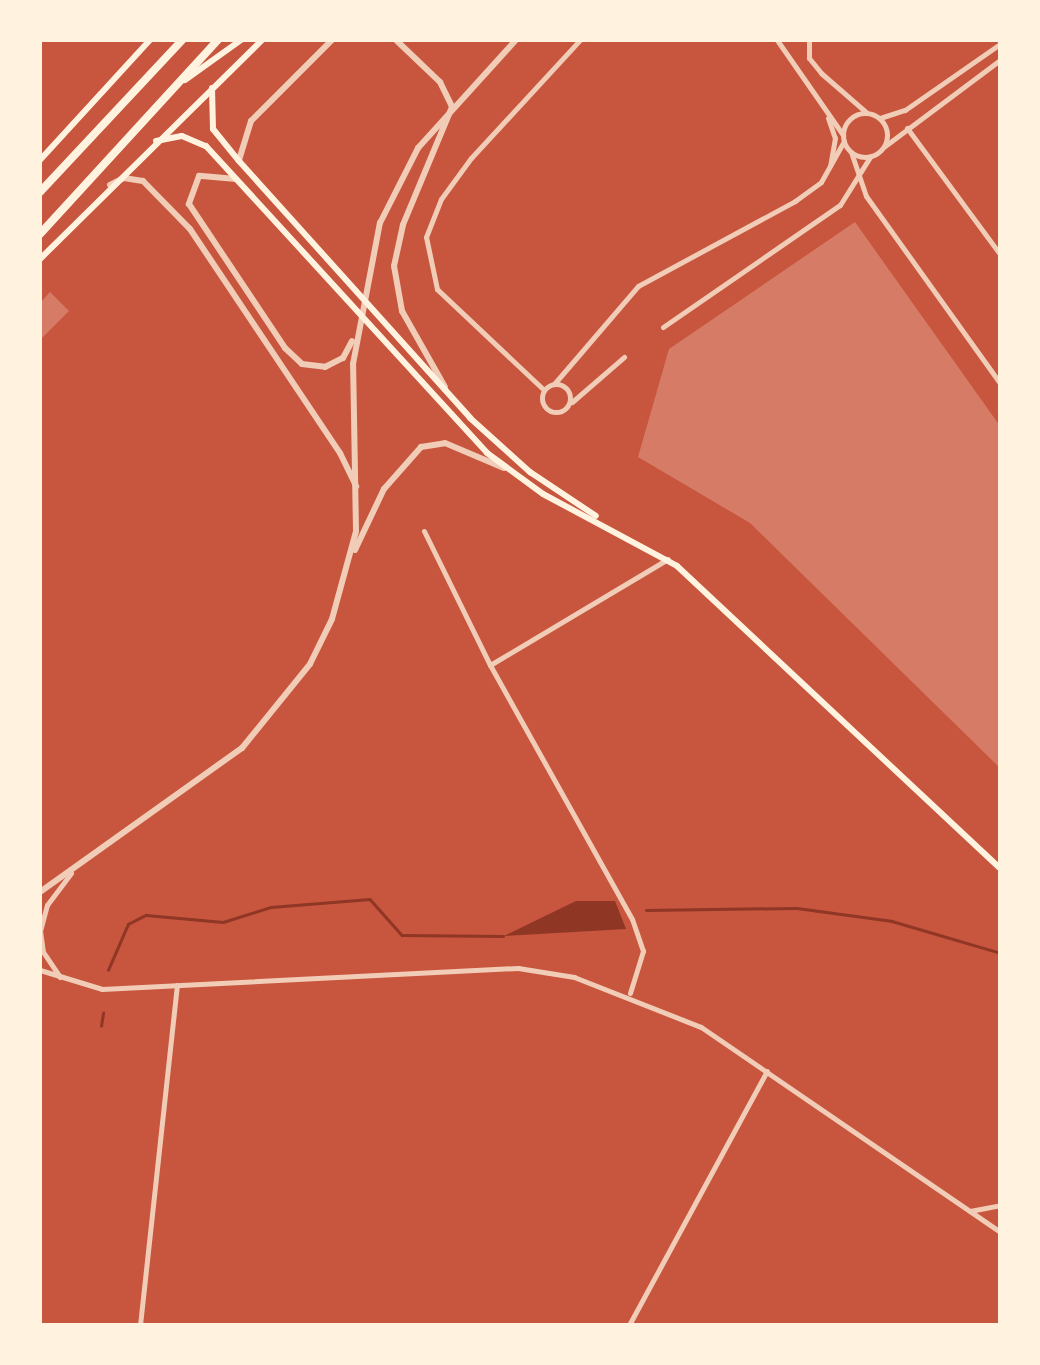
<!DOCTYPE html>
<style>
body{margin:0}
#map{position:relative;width:1040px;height:1365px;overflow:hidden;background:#c8553d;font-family:Montserrat,sans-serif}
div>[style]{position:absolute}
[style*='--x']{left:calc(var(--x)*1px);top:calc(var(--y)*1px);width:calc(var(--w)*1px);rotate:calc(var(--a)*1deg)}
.water>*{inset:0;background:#8f3625}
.stream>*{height:2.5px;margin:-1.25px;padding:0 1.25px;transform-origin:1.25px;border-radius:1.25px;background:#8f3625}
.building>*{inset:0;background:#d67c66}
.minor>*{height:5px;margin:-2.5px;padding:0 2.5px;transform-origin:2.5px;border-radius:2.5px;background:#f1ccb7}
.minor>.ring{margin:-2.5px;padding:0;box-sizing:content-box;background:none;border:5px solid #f1ccb7;border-radius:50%}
.tertiary>*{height:6px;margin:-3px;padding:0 3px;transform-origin:3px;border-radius:3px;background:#f1ccb7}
.secondary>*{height:6px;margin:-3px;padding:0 3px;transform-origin:3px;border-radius:3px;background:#fff3e0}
.trunk>*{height:8px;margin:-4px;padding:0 4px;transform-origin:4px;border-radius:4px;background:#fff3e0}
span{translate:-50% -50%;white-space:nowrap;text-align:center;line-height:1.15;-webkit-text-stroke:8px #fff3e0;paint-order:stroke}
.frame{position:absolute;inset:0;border:42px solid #fff3e0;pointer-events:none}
</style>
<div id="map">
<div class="water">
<div style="clip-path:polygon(576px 901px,615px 901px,626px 929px,504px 936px)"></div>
</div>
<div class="stream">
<div style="--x:646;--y:910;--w:151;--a:-0.8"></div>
<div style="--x:797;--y:908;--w:96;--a:7.8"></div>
<div style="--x:892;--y:921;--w:109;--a:16.4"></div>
<div style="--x:108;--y:970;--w:50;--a:-66.5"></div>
<div style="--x:128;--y:924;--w:20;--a:-27"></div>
<div style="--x:146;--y:915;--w:77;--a:5.2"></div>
<div style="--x:223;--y:922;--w:50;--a:-17.4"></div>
<div style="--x:271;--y:907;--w:99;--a:-4.6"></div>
<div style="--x:370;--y:899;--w:48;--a:48.4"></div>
<div style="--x:402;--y:935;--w:101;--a:0.6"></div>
<div style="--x:101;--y:1026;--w:13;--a:-81"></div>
</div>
<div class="building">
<div style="clip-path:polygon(855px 222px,1000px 426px,1000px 768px,750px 523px,638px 457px,669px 349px)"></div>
<div style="clip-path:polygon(50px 292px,69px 311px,40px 340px,40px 303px)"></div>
</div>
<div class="minor">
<div style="--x:777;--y:40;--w:116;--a:55.2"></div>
<div style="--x:809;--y:40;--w:18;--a:90"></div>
<div style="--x:809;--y:58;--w:19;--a:51"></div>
<div style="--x:821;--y:73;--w:60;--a:40.9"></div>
<div class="ring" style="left:843px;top:113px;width:39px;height:39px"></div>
<div style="--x:828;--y:118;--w:21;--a:71"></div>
<div style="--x:835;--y:138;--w:27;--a:100"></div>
<div style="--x:880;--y:118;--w:26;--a:-18"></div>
<div style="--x:905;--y:110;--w:116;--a:-34.8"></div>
<div style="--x:907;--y:128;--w:157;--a:53.6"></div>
<div style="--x:885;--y:146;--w:144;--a:-36.8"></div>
<div style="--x:851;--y:152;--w:46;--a:71.2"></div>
<div style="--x:866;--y:196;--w:230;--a:54.4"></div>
<div style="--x:663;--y:327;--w:215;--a:-34.6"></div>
<div style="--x:840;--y:205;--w:57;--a:-58"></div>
<div class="ring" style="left:542px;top:384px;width:23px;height:23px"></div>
<div style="--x:554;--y:384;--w:129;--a:-49.4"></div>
<div style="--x:638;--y:286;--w:179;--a:-28.4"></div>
<div style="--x:795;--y:201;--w:32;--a:-36"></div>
<div style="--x:821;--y:182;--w:47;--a:-60.7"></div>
<div style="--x:544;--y:390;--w:147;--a:-136.7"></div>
<div style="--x:437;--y:289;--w:53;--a:-101.9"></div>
<div style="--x:426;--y:237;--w:41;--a:-68.5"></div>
<div style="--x:441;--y:199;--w:51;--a:-53.8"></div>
<div style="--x:471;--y:158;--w:161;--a:-47.3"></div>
<div style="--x:572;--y:402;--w:69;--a:-40.9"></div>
<div style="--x:424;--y:531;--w:149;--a:63.8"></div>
<div style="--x:490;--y:665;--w:291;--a:60.8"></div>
<div style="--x:632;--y:919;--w:34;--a:71"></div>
<div style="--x:643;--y:951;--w:44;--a:107.2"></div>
<div style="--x:490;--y:665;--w:207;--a:-30.8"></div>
<div style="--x:40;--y:970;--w:65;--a:17"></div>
<div style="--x:102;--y:989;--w:417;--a:-2.9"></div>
<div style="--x:518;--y:968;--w:57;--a:9.1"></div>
<div style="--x:574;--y:977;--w:136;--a:21.5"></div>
<div style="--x:701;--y:1027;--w:363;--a:34.4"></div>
<div style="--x:60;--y:977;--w:30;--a:-124"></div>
<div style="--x:43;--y:952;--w:21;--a:-98"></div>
<div style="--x:40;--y:931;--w:27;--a:-75"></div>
<div style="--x:47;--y:905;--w:40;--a:-53"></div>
<div style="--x:970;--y:1211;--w:31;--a:-11"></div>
<div style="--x:140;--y:1325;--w:342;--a:-83.8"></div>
<div style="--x:629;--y:1325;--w:289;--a:-61.5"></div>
</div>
<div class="tertiary">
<div style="--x:396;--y:40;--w:61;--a:43.7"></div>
<div style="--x:440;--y:82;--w:28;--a:64"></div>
<div style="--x:452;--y:107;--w:128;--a:112.6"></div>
<div style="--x:403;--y:225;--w:42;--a:102.4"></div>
<div style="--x:394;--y:266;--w:46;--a:79.9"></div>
<div style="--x:402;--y:311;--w:87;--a:60.5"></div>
<div style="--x:239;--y:160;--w:41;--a:-72.9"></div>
<div style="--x:251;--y:121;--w:115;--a:-45"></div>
<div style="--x:236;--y:179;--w:37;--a:-175"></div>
<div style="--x:199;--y:176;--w:30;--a:110"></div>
<div style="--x:189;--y:204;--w:173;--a:56.3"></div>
<div style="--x:285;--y:348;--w:23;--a:43"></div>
<div style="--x:302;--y:364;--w:23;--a:7"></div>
<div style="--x:325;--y:367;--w:20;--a:-27"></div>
<div style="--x:343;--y:358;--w:19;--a:-62"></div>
<div style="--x:110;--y:185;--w:16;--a:-27"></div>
<div style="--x:124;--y:178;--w:19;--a:9"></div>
<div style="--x:143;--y:181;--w:67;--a:45.6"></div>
<div style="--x:190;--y:229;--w:270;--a:56.2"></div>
<div style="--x:340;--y:453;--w:37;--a:64"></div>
<div style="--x:355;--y:550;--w:68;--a:-64.6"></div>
<div style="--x:384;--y:489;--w:56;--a:-48.6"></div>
<div style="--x:421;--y:447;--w:24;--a:-9"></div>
<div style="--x:445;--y:443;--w:64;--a:23"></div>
<div style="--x:40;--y:892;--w:248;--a:-35.5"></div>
<div style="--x:242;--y:748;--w:108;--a:-51"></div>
<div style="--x:310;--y:664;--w:50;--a:-63.9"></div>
<div style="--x:332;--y:619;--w:91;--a:-74.7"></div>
<div style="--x:356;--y:531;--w:167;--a:-91"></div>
<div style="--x:353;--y:364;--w:144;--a:-79.2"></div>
<div style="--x:380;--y:223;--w:84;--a:-63.1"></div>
<div style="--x:418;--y:148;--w:146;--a:-47.8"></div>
</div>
<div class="secondary">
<div style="--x:185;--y:80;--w:69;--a:-35.5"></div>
<div style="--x:212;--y:88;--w:41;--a:88.6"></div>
<div style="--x:213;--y:129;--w:41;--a:50.9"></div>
<div style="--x:239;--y:161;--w:346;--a:48"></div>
<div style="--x:470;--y:418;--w:81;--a:42"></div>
<div style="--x:530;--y:472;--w:79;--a:33.7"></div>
<div style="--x:156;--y:141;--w:26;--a:-11"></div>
<div style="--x:182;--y:136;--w:26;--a:23"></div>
<div style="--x:206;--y:146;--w:416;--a:47.5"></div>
<div style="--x:487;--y:453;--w:69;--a:36.2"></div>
<div style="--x:543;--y:494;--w:152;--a:28.2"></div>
<div style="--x:677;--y:566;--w:442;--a:43.1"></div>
<div style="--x:40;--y:160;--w:163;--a:-47.5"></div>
<div style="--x:40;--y:259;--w:312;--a:-44.6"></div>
</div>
<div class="trunk">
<div style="--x:40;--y:192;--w:208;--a:-46.9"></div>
<div style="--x:40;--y:234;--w:263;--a:-47.5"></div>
</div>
<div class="frame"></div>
</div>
